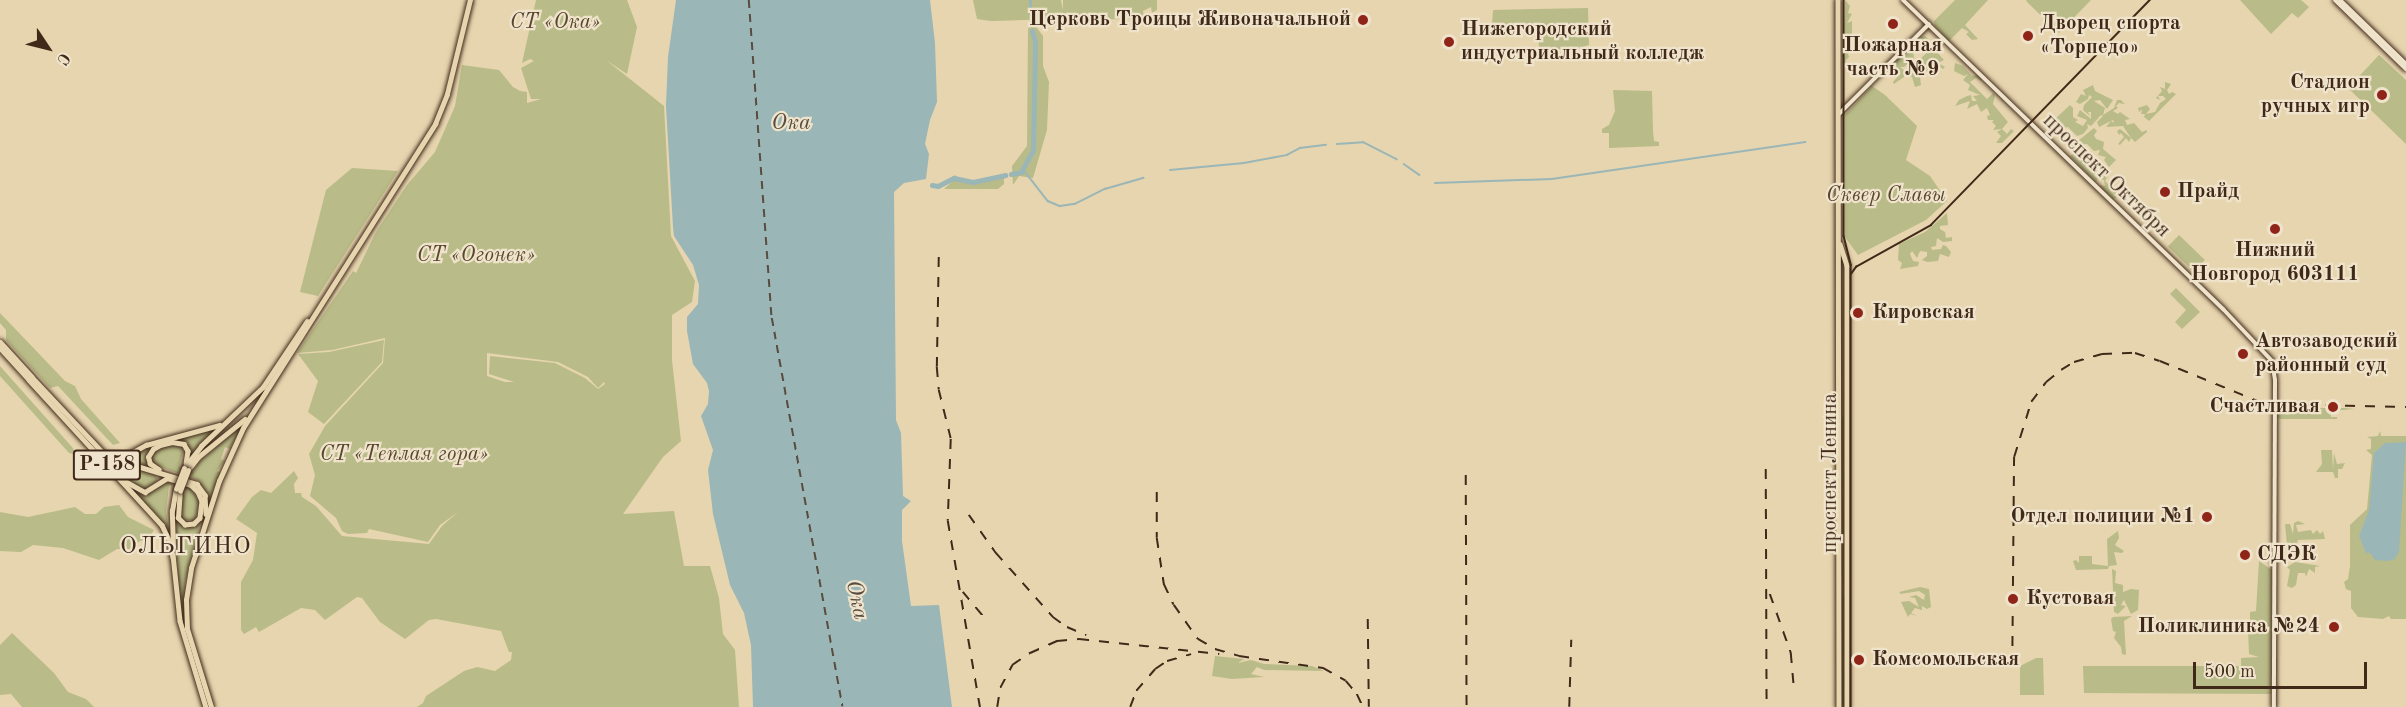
<!DOCTYPE html>
<meta charset="utf-8">
<style>
body{margin:0}
#map{position:relative;width:2406px;height:707px;overflow:hidden;background:#e6d5af;font-family:"Old Standard TT",serif}
div>[style]{position:absolute}
[style*='--x']{left:calc(var(--x)*1px);top:calc(var(--y)*1px);width:calc(var(--w)*1px);rotate:calc(var(--a)*1deg)}
.green>*{inset:0;background:#b9bc88;transform-origin:0 0}
.water>*{inset:0;background:#9bb6b6}
.stream>*{height:1.5px;margin:-0.75px;padding:0 0.75px;transform-origin:0.75px;border-radius:0.75px;background:#9bb6b6}
.canal>*{height:3px;margin:-1.5px;padding:0 1.5px;transform-origin:1.5px;border-radius:1.5px;background:#9bb6b6}
.river>*{height:4.5px;margin:-2.25px;padding:0 2.25px;transform-origin:2.25px;border-radius:2.25px;background:#9bb6b6}
.ferry>*{height:1.5px;margin-top:-0.75px;transform-origin:0;background:repeating-linear-gradient(90deg,#584c40 0 8px,transparent 0 14px)}
.roads{filter:drop-shadow(0 0 2px #412919) drop-shadow(0 0 2px #412919)}
.secondary>*{height:4px;margin:-2px;padding:0 2px;transform-origin:2px;border-radius:2px;background:#efe4cb}
.primary>*{height:4.5px;margin:-2.25px;padding:0 2.25px;transform-origin:2.25px;border-radius:2.25px;background:#e6d5af}
.trunk>*{height:5px;margin:-2.5px;padding:0 2.5px;transform-origin:2.5px;border-radius:2.5px;background:#e6d5af}
.tram>*{height:1.5px;margin:-0.75px;padding:0 0.75px;transform-origin:0.75px;border-radius:0.75px;background:#412919}
.rail>*{height:1.5px;margin-top:-0.75px;transform-origin:0;background:repeating-linear-gradient(90deg,#412919 0 10px,transparent 0 20px)}
.bridges{filter:drop-shadow(0 0 2px #412919) drop-shadow(0 0 2px #412919)}
.primary-bridge>*{height:4.5px;margin:-2.25px;padding:0 2.25px;transform-origin:2.25px;border-radius:2.25px;background:#e6d5af}
.dots>*{width:16px;height:16px;translate:-50% -50%;box-sizing:border-box;border:3px solid #efe4cb;border-radius:50%}
span{translate:-50% -50%;white-space:nowrap;text-align:center;line-height:1.15;-webkit-text-stroke:4.5px #efe4cb;paint-order:stroke}
.shield-label span{padding:2px 4px;background:#efe4cb;border:2px solid;border-radius:4px;-webkit-text-stroke-width:0}
.shield-label{font-size:20px;color:#412919;font-weight:700}
.poi-label{font-size:21px;color:#412919;font-weight:700}
.right{translate:-100% -50%;text-align:right}
.left{translate:0 -50%;text-align:left}
.park-label{font-size:21px;color:#59462f;font-style:italic}
.street-label{font-size:21px;color:#412919}
.water-label{font-size:22px;color:#584c40;font-style:italic}
.quarter-label{font-size:24px;color:#412919;letter-spacing:1.5px}
.north{position:absolute;left:18px;top:18px;width:60px;height:60px;-webkit-text-stroke:4px #efe4cb;paint-order:stroke;rotate:125deg;font-size:16px;font-weight:700;line-height:24px;text-align:center;color:#412919}
.north::after{content:'';display:block;margin:auto;width:21px;height:27px;background:#412919;clip-path:polygon(50% 0,100% 100%,50% 72%,0 100%)}
.scale{position:absolute;left:2193px;top:662px;width:174px;height:27px;box-sizing:border-box;border:3px solid #412919;border-top:0;padding-left:8px;font-size:18px;line-height:21px;white-space:nowrap;color:#412919;-webkit-text-stroke:4px #efe4cb;paint-order:stroke}
</style>
<div id="map">
<div class="green">
<div style="clip-path:polygon(evenodd,536px 0,627px 0,637px 27px,627px 74px,606px 60px,664px 106px,671px 236px,695px 281px,692px 302px,672px 315px,672px 360px,681px 441px,663px 457px,623px 514px,674px 511px,684px 566px,710px 566px,719px 598px,723px 634px,735px 650px,739px 707px,417px 707px,423px 703px,426px 696px,464px 671px,477px 667px,495px 671px,511px 660px,512px 652px,509px 652px,501px 631px,436px 619px,429px 620px,405px 639px,380px 622px,362px 598px,357px 597px,325px 620px,315px 610px,301px 608px,259px 632px,256px 627px,244px 634px,241px 630px,241px 582px,253px 560px,257px 533px,236px 519px,252px 497px,261px 490px,271px 493px,294px 471px,298px 478px,294px 484px,295px 493px,301px 493px,302px 497px,316px 506px,342px 536px,429px 544px,442px 526px,458px 512px,440px 525px,428px 542px,369px 529px,367px 533px,348px 534px,342px 531px,336px 518px,310px 496px,315px 475px,309px 454px,325px 426px,383px 363px,385px 338px,332px 350px,297px 353px,353px 271px,356px 273px,376px 232px,407px 185px,435px 152px,455px 106px,462px 65px,499px 70px,513px 87px,520px 91px,527px 92px,527px 103px,541px 99px,531px 99px,521px 68px,534px 61px,530px 59px,522px 63px,536px 0,487px 353px,558px 362px,588px 377px,598px 388px,604px 382px,605px 384px,598px 389px,585px 378px,555px 363px,490px 356px,489px 374px,514px 382px,505px 382px,487px 376px,487px 353px)"></div>
<div style="clip-path:polygon(973px 0,1061px 0,1063px 10px,1063px 0,1157px 0,1157px 10px,1152px 13px,1151px 7px,1143px 11px,1144px 17px,1131px 19px,1057px 20px,1058px 14px,1054px 19px,991px 21px,977px 19px)"></div>
<div style="clip-path:polygon(1845px 0,1850px 6px,1848px 13px,1852px 14px,1847px 23px,1852px 21px,1852px 45px,1847px 50px,1849px 57px,1845px 61px,1849px 66px,1845px 67px,1842px 56px,1844px 41px,1849px 36px,1844px 34px)"></div>
<div style="clip-path:polygon(1955px 0,1988px 0,1965px 25px,1978px 39px,1972px 40px,1966px 34px,1969px 32px,1962px 28px,1949px 41px,1935px 26px,1934px 21px)"></div>
<div style="clip-path:polygon(2091px 0,2059px 33px,2026px 1px,2027px 0)"></div>
<div style="clip-path:polygon(2240px 0,2301px 0,2309px 7px,2298px 18px,2292px 13px,2271px 34px)"></div>
<div style="clip-path:polygon(1588px 8px,1589px 45px,1572px 50px,1539px 49px,1538px 24px,1492px 25px,1493px 10px)"></div>
<div style="clip-path:polygon(1035px 25px,1043px 36px,1043px 66px,1049px 82px,1047px 130px,1033px 178px,1019px 176px,1013px 185px,1012px 166px,1027px 146px,1028px 30px,1029px 26px)"></div>
<div style="clip-path:polygon(1925px 36px,1928px 39px,1916px 51px,1913px 49px,1914px 58px,1904px 67px,1900px 67px,1905px 71px,1904px 77px,1894px 84px,1893px 82px,1901px 73px,1893px 72px,1891px 69px,1892px 65px,1919px 37px)"></div>
<div style="clip-path:polygon(1930px 50px,1936px 51px,1944px 60px,1938px 63px,1945px 67px,1943px 69px,1937px 65px,1929px 73px,1925px 72px,1920px 77px,1921px 85px,1915px 87px,1912px 77px,1907px 76px,1907px 74px,1916px 66px,1919px 68px,1922px 65px,1920px 59px)"></div>
<div style="clip-path:polygon(2379px 55px,2406px 80px,2406px 144px,2348px 88px)"></div>
<div style="clip-path:polygon(1955px 63px,1963px 66px,1972px 76px,1977px 75px,1982px 79px,1981px 81px,1976px 78px,1970px 82px,1987px 99px,1993px 93px,1995px 95px,1993px 104px,2008px 122px,2002px 129px,2007px 134px,2011px 129px,2014px 131px,2002px 143px,1996px 143px,2001px 136px,1997px 132px,2002px 129px,1993px 130px,1996px 126px,1992px 122px,1994px 120px,1988px 120px,1987px 116px,1990px 115px,1987px 108px,1981px 112px,1977px 104px,1967px 109px,1970px 101px,1955px 106px,1959px 100px,1967px 96px,1971px 95px,1972px 101px,1977px 101px,1973px 96px,1980px 95px,1968px 90px,1970px 85px,1963px 80px,1968px 74px,1964px 76px,1954px 71px)"></div>
<div style="clip-path:polygon(2165px 82px,2171px 84px,2167px 90px,2169px 94px,2172px 92px,2176px 94px,2149px 121px,2144px 117px,2145px 114px,2141px 114px,2142px 109px,2139px 112px,2138px 108px,2147px 105px,2150px 109px,2146px 114px,2155px 112px,2160px 103px,2166px 99px,2163px 96px,2158px 96px,2160px 100px,2156px 98px,2162px 91px,2160px 87px,2165px 89px)"></div>
<div style="clip-path:polygon(2093px 85px,2095px 91px,2113px 100px,2107px 109px,2100px 100px,2094px 101px,2105px 108px,2103px 115px,2114px 108px,2117px 100px,2121px 100px,2125px 104px,2119px 103px,2116px 106px,2118px 108px,2113px 111px,2118px 114px,2120px 112px,2130px 119px,2125px 120px,2127px 125px,2134px 123px,2142px 132px,2147px 130px,2147px 132px,2135px 142px,2131px 138px,2129px 142px,2126px 138px,2120px 145px,2118px 144px,2124px 137px,2121px 133px,2119px 135px,2117px 131px,2120px 129px,2131px 138px,2123px 126px,2106px 127px,2111px 121px,2114px 123px,2113px 120px,2099px 127px,2097px 122px,2103px 116px,2101px 115px,2091px 126px,2087px 124px,2088px 128px,2083px 134px,2077px 136px,2068px 127px,2062px 128px,2054px 120px,2070px 105px,2073px 108px,2073px 117px,2078px 120px,2075px 122px,2083px 126px,2087px 120px,2077px 116px,2080px 110px,2091px 119px,2091px 112px,2088px 112px,2090px 116px,2083px 110px,2084px 105px,2092px 97px,2089px 95px,2088px 99px,2080px 104px,2076px 102px,2081px 94px,2086px 96px,2083px 90px)"></div>
<div style="clip-path:polygon(1872px 86px,1885px 95px,1917px 126px,1906px 160px,1930px 176px,1947px 201px,1926px 220px,1858px 255px,1845px 237px,1845px 115px)"></div>
<div style="clip-path:polygon(1613px 90px,1652px 91px,1653px 131px,1654px 141px,1659px 142px,1659px 146px,1609px 148px,1609px 133px,1602px 133px,1602px 129px,1609px 125px,1615px 111px)"></div>
<div style="clip-path:polygon(2094px 128px,2097px 131px,2094px 135px,2096px 139px,2104px 142px,2103px 149px,2116px 160px,2109px 167px,2104px 160px,2106px 157px,2098px 155px,2100px 150px,2094px 151px,2087px 144px,2080px 145px,2078px 141px)"></div>
<div style="clip-path:polygon(2071px 142px,2079px 155px,2097px 174px,2108px 176px,2105px 181px,2124px 200px,2123px 202px,2108px 188px,2117px 198px,2113px 199px,2099px 185px,2105px 186px,2104px 180px,2099px 179px,2083px 164px,2098px 179px,2096px 182px,2070px 156px,2073px 154px,2068px 146px)"></div>
<div style="clip-path:polygon(352px 168px,398px 171px,318px 296px,300px 292px,326px 190px)"></div>
<div style="clip-path:polygon(1004px 176px,1004px 184px,998px 189px,944px 189px,954px 180px,981px 183px)"></div>
<div style="clip-path:polygon(1947px 213px,1948px 225px,1940px 226px,1940px 229px,1945px 232px,1946px 238px,1952px 237px,1952px 241px,1943px 242px,1937px 238px,1936px 246px,1931px 247px,1932px 250px,1941px 249px,1943px 245px,1946px 246px,1951px 252px,1949px 257px,1940px 254px,1938px 261px,1927px 262px,1922px 260px,1927px 256px,1927px 252px,1920px 251px,1917px 258px,1912px 251px,1910px 254px,1913px 261px,1919px 262px,1918px 266px,1900px 269px,1902px 263px,1898px 260px,1899px 244px,1925px 232px)"></div>
<div style="left:2179px;top:235px;width:36px;height:16px;rotate:44deg"></div>
<div style="clip-path:polygon(2176px 288px,2200px 312px,2182px 329px,2175px 322px,2186px 310px,2170px 294px)"></div>
<div style="clip-path:polygon(0 313px,65px 381px,75px 386px,81px 399px,120px 443px,113px 445px,58px 386px,50px 388px,6px 340px,6px 330px,0 323px)"></div>
<div style="clip-path:polygon(384px 340px,382px 362px,324px 424px,308px 412px,318px 381px,298px 354px,329px 352px)"></div>
<div style="clip-path:polygon(0 366px,72px 447px,77px 455px,69px 453px,0 376px)"></div>
<div style="clip-path:polygon(2277px 408px,2345px 408px,2354px 409px,2331px 411px,2331px 417px,2337px 417px,2337px 419px,2281px 419px,2277px 418px)"></div>
<div style="clip-path:polygon(1844px 413px,1845px 585px,1843px 587px,1840px 563px,1840px 424px)"></div>
<div style="clip-path:polygon(244px 423px,230px 449px,225px 447px,221px 459px,225px 461px,217px 471px,221px 473px,208px 509px,206px 492px,197px 480px,152px 464px,150px 458px,156px 448px,174px 444px,181px 446px,183px 452px,179px 467px,193px 472px,199px 462px)"></div>
<div style="clip-path:polygon(216px 429px,189px 458px,189px 454px,180px 442px,151px 449px,147px 458px,151px 468px,121px 459px,153px 445px)"></div>
<div style="clip-path:polygon(2380px 431px,2381px 436px,2406px 436px,2406px 619px,2391px 619px,2389px 616px,2383px 619px,2358px 617px,2351px 608px,2351px 591px,2346px 589px,2344px 582px,2348px 579px,2350px 566px,2350px 525px,2367px 509px,2372px 455px,2366px 450px,2371px 449px,2371px 439px,2367px 437px,2378px 436px)"></div>
<div style="clip-path:polygon(2321px 450px,2332px 450px,2333px 470px,2334px 453px,2337px 464px,2345px 463px,2342px 469px,2338px 469px,2338px 478px,2335px 478px,2333px 472px,2316px 472px,2322px 464px)"></div>
<div style="clip-path:polygon(98px 453px,116px 464px,156px 475px,158px 483px,145px 491px,128px 483px)"></div>
<div style="clip-path:polygon(168px 480px,190px 487px,200px 502px,195px 520px,182px 520px,182px 495px,185px 495px,186px 490px,173px 484px,169px 486px,166px 512px,171px 543px,167px 531px,127px 485px,140px 493px,148px 493px)"></div>
<div style="clip-path:polygon(175px 502px,177px 521px,187px 528px,199px 524px,204px 506px,185px 583px,184px 626px,178px 582px)"></div>
<div style="clip-path:polygon(119px 505px,128px 517px,154px 530px,148px 540px,140px 541px,131px 549px,117px 549px,99px 560px,63px 548px,33px 545px,21px 552px,0 551px,0 512px,28px 517px,75px 507px,85px 514px,96px 514px,104px 507px)"></div>
<div style="clip-path:polygon(2298px 521px,2305px 524px,2296px 525px,2298px 532px,2311px 530px,2313px 534px,2317px 530px,2320px 534px,2323px 531px,2325px 539px,2298px 540px,2295px 548px,2287px 546px,2285px 524px,2290px 524px,2293px 534px,2294px 523px)"></div>
<div style="clip-path:polygon(2118px 531px,2119px 538px,2115px 545px,2124px 551px,2122px 553px,2114px 552px,2117px 565px,2109px 566px,2108px 569px,2076px 570px,2073px 561px,2076px 560px,2079px 563px,2079px 556px,2092px 556px,2092px 564px,2108px 566px,2107px 539px)"></div>
<div style="clip-path:polygon(2259px 561px,2272px 570px,2271px 694px,2084px 693px,2083px 666px,2241px 666px,2241px 658px,2259px 657px,2249px 654px,2248px 630px,2251px 623px,2255px 624px,2255px 621px,2250px 621px,2250px 612px,2256px 611px)"></div>
<div style="clip-path:polygon(2295px 562px,2320px 566px,2315px 567px,2315px 573px,2309px 569px,2306px 577px,2305px 573px,2298px 573px,2296px 585px,2292px 588px,2287px 586px,2290px 570px,2287px 567px)"></div>
<div style="clip-path:polygon(2112px 569px,2116px 571px,2115px 583px,2123px 585px,2123px 592px,2131px 589px,2139px 590px,2138px 610px,2131px 614px,2124px 600px,2121px 605px,2126px 606px,2118px 614px,2114px 612px)"></div>
<div style="clip-path:polygon(1920px 587px,1929px 589px,1931px 607px,1927px 609px,1922px 606px,1922px 610px,1915px 608px,1911px 613px,1917px 616px,1910px 614px,1908px 617px,1901px 602px,1909px 601px,1919px 607px,1915px 598px,1909px 597px,1916px 595px,1924px 600px,1925px 595px,1919px 591px,1901px 594px,1899px 592px)"></div>
<div style="clip-path:polygon(1842px 591px,1846px 602px,1845px 707px,1842px 707px,1841px 704px)"></div>
<div style="clip-path:polygon(2132px 616px,2124px 621px,2126px 655px,2122px 654px,2121px 647px,2114px 638px,2116px 632px,2113px 631px,2111px 619px,2113px 617px)"></div>
<div style="clip-path:polygon(12px 633px,54px 673px,68px 692px,86px 699px,94px 707px,22px 707px,11px 694px,0 695px,0 645px)"></div>
<div style="clip-path:polygon(1215px 656px,1244px 659px,1238px 663px,1251px 660px,1264px 664px,1312px 666px,1324px 671px,1264px 670px,1257px 667px,1251px 674px,1264px 677px,1232px 679px,1212px 676px)"></div>
<div style="clip-path:polygon(2036px 658px,2043px 658px,2044px 695px,2020px 695px,2020px 666px)"></div>
</div>
<div class="water">
<div style="clip-path:polygon(676px 0,930px 0,935px 43px,937px 102px,930px 120px,925px 144px,929px 154px,926px 179px,904px 183px,894px 192px,896px 420px,901px 433px,903px 496px,911px 501px,902px 510px,902px 541px,911px 606px,939px 605px,952px 707px,753px 707px,751px 645px,744px 613px,730px 585px,713px 514px,708px 470px,713px 450px,701px 416px,708px 404px,709px 391px,707px 383px,693px 364px,687px 331px,687px 317px,698px 304px,699px 285px,693px 265px,674px 236px,673px 227px,666px 106px,668px 57px)"></div>
<div style="clip-path:polygon(2406px 442px,2399px 552px,2395px 559px,2388px 561px,2375px 560px,2370px 553px,2366px 553px,2359px 536px,2369px 510px,2374px 453px,2385px 443px)"></div>
</div>
<div class="stream">
<div style="--x:1337;--y:144;--w:26;--a:-4"></div>
<div style="--x:1363;--y:142;--w:38;--a:27"></div>
<div style="--x:1404;--y:164;--w:19;--a:35"></div>
<div style="--x:1023;--y:169;--w:41;--a:52"></div>
<div style="--x:1048;--y:201;--w:13;--a:23"></div>
<div style="--x:1060;--y:206;--w:15;--a:-8"></div>
<div style="--x:1075;--y:204;--w:34;--a:-27"></div>
<div style="--x:1105;--y:189;--w:40;--a:-16"></div>
<div style="--x:1170;--y:170;--w:74;--a:-5.4"></div>
<div style="--x:1244;--y:163;--w:44;--a:-10.5"></div>
<div style="--x:1287;--y:155;--w:15;--a:-28"></div>
<div style="--x:1300;--y:148;--w:26;--a:-7"></div>
<div style="--x:1435;--y:183;--w:117;--a:-2"></div>
<div style="--x:1552;--y:179;--w:256;--a:-8.3"></div>
</div>
<div class="canal">
<div style="--x:1030;--y:14;--w:14;--a:-90"></div>
</div>
<div class="river">
<div style="--x:1011;--y:174;--w:10;--a:-11"></div>
<div style="--x:1021;--y:172;--w:25;--a:-61"></div>
<div style="--x:1033;--y:150;--w:108;--a:-88.9"></div>
<div style="--x:1035;--y:42;--w:11;--a:-105"></div>
<div style="--x:932;--y:185;--w:6;--a:9"></div>
<div style="--x:938;--y:186;--w:18;--a:-27"></div>
<div style="--x:954;--y:178;--w:19;--a:12"></div>
<div style="--x:973;--y:182;--w:33;--a:-12"></div>
</div>
<div class="ferry">
<div style="--x:749;--y:0;--w:319;--a:85.9"></div>
<div style="--x:772;--y:318;--w:395;--a:79.7"></div>
</div>
<div class="roads">
<div class="secondary">
<div style="--x:1903;--y:0;--w:445;--a:44"></div>
<div style="--x:2223;--y:309;--w:71;--a:46.7"></div>
<div style="--x:2272;--y:361;--w:19;--a:81"></div>
<div style="--x:2275;--y:380;--w:327;--a:90.2"></div>
<div style="--x:2335;--y:0;--w:99;--a:44.2"></div>
<div style="--x:2340;--y:0;--w:92;--a:44.1"></div>
<div style="--x:1839;--y:114;--w:127;--a:-45"></div>
</div>
<div class="primary">
<div style="--x:1838;--y:0;--w:707;--a:89.92"></div>
<div style="--x:1840;--y:244;--w:23;--a:72"></div>
<div style="--x:1847;--y:266;--w:441;--a:90"></div>
<div style="--x:32;--y:377;--w:110;--a:46.8"></div>
<div style="--x:107;--y:457;--w:94;--a:16.7"></div>
<div style="--x:197;--y:484;--w:14;--a:54"></div>
<div style="--x:205;--y:495;--w:19;--a:87"></div>
<div style="--x:29;--y:380;--w:197;--a:47.5"></div>
<div style="--x:162;--y:525;--w:19;--a:65"></div>
<div style="--x:170;--y:542;--w:16;--a:79"></div>
<div style="--x:108;--y:455;--w:16;--a:7"></div>
<div style="--x:124;--y:457;--w:25;--a:-29"></div>
<div style="--x:146;--y:445;--w:76;--a:-15.3"></div>
<div style="--x:184;--y:468;--w:28;--a:-52"></div>
<div style="--x:201;--y:446;--w:86;--a:-43.6"></div>
<div style="--x:263;--y:387;--w:79;--a:-56.3"></div>
<div style="--x:159;--y:470;--w:11;--a:-146"></div>
<div style="--x:150;--y:464;--w:7;--a:-106"></div>
<div style="--x:148;--y:457;--w:9;--a:-58"></div>
<div style="--x:153;--y:449;--w:8;--a:-30"></div>
<div style="--x:160;--y:445;--w:12;--a:-14"></div>
<div style="--x:172;--y:442;--w:12;--a:9"></div>
<div style="--x:184;--y:444;--w:8;--a:60"></div>
<div style="--x:188;--y:451;--w:12;--a:99"></div>
<div style="--x:188;--y:470;--w:16;--a:-52"></div>
<div style="--x:198;--y:457;--w:60;--a:-39"></div>
<div style="--x:125;--y:481;--w:23;--a:29"></div>
<div style="--x:145;--y:492;--w:26;--a:-32"></div>
<div style="--x:167;--y:478;--w:25;--a:16"></div>
<div style="--x:191;--y:485;--w:10;--a:45"></div>
<div style="--x:198;--y:492;--w:10;--a:66"></div>
<div style="--x:202;--y:501;--w:17;--a:97"></div>
<div style="--x:200;--y:518;--w:8;--a:135"></div>
<div style="--x:194;--y:524;--w:9;--a:174"></div>
<div style="--x:185;--y:525;--w:10;--a:-135"></div>
<div style="--x:178;--y:518;--w:27;--a:-86"></div>
<div style="--x:173;--y:547;--w:36;--a:-92"></div>
<div style="--x:172;--y:511;--w:22;--a:-80"></div>
<div style="--x:173;--y:555;--w:66;--a:83.9"></div>
<div style="--x:180;--y:621;--w:90;--a:73.2"></div>
<div style="--x:211;--y:707;--w:82;--a:-107.1"></div>
<div style="--x:187;--y:629;--w:29;--a:-92"></div>
<div style="--x:186;--y:600;--w:32;--a:-81"></div>
<div style="--x:191;--y:568;--w:91;--a:-72.2"></div>
<div style="--x:219;--y:481;--w:58;--a:-65.6"></div>
<div style="--x:243;--y:428;--w:360;--a:-57.7"></div>
<div style="--x:435;--y:124;--w:32;--a:-68"></div>
<div style="--x:447;--y:94;--w:97;--a:-76.3"></div>
</div>
<div class="trunk">
<div style="--x:0;--y:342;--w:47;--a:47.6"></div>
<div style="--x:0;--y:348;--w:43;--a:47.8"></div>
</div>
</div>
<div class="tram">
<div style="--x:1844;--y:0;--w:236;--a:90"></div>
<div style="--x:1844;--y:236;--w:30;--a:76"></div>
<div style="--x:1851;--y:265;--w:442;--a:90"></div>
<div style="--x:1851;--y:274;--w:9;--a:-54"></div>
<div style="--x:1856;--y:267;--w:86;--a:-29.2"></div>
<div style="--x:1931;--y:225;--w:314;--a:-45.8"></div>
</div>
<div class="rail">
<div style="--x:939;--y:257;--w:110;--a:91"></div>
<div style="--x:937;--y:367;--w:23;--a:85"></div>
<div style="--x:939;--y:390;--w:50;--a:76.2"></div>
<div style="--x:951;--y:439;--w:82;--a:92.1"></div>
<div style="--x:948;--y:521;--w:189;--a:80.2"></div>
<div style="--x:1766;--y:469;--w:238;--a:89.8"></div>
<div style="--x:1466;--y:475;--w:232;--a:89.8"></div>
<div style="--x:1157;--y:492;--w:46;--a:90"></div>
<div style="--x:1157;--y:538;--w:47;--a:81.3"></div>
<div style="--x:1164;--y:584;--w:23;--a:65"></div>
<div style="--x:1174;--y:605;--w:42;--a:54.8"></div>
<div style="--x:1198;--y:639;--w:20;--a:30"></div>
<div style="--x:1215;--y:649;--w:25;--a:16"></div>
<div style="--x:1239;--y:656;--w:85;--a:8.1"></div>
<div style="--x:1323;--y:668;--w:26;--a:29"></div>
<div style="--x:1346;--y:681;--w:17;--a:50"></div>
<div style="--x:1357;--y:694;--w:14;--a:65"></div>
<div style="--x:969;--y:515;--w:47;--a:54.6"></div>
<div style="--x:996;--y:553;--w:86;--a:48.3"></div>
<div style="--x:1053;--y:617;--w:17;--a:36"></div>
<div style="--x:1067;--y:627;--w:21;--a:23"></div>
<div style="--x:963;--y:592;--w:38;--a:50"></div>
<div style="--x:1770;--y:594;--w:63;--a:70.4"></div>
<div style="--x:1791;--y:653;--w:38;--a:85"></div>
<div style="--x:1368;--y:619;--w:88;--a:89.3"></div>
<div style="--x:2012;--y:666;--w:209;--a:-89.5"></div>
<div style="--x:2014;--y:457;--w:58;--a:-72.8"></div>
<div style="--x:2031;--y:402;--w:25;--a:-53"></div>
<div style="--x:2046;--y:382;--w:19;--a:-39"></div>
<div style="--x:2061;--y:370;--w:15;--a:-32"></div>
<div style="--x:2074;--y:362;--w:29;--a:-16"></div>
<div style="--x:2102;--y:354;--w:33;--a:-2"></div>
<div style="--x:2135;--y:353;--w:26;--a:18"></div>
<div style="--x:2160;--y:361;--w:113;--a:22.3"></div>
<div style="--x:2265;--y:404;--w:141;--a:1.2"></div>
<div style="--x:997;--y:707;--w:19;--a:-81"></div>
<div style="--x:1000;--y:688;--w:26;--a:-62"></div>
<div style="--x:1012;--y:665;--w:22;--a:-34"></div>
<div style="--x:1030;--y:653;--w:30;--a:-24"></div>
<div style="--x:1057;--y:641;--w:22;--a:-5"></div>
<div style="--x:1079;--y:639;--w:141;--a:6.1"></div>
<div style="--x:1130;--y:707;--w:17;--a:-69"></div>
<div style="--x:1136;--y:691;--w:29;--a:-49"></div>
<div style="--x:1155;--y:669;--w:14;--a:-34"></div>
<div style="--x:1167;--y:661;--w:25;--a:-16"></div>
<div style="--x:1569;--y:707;--w:67;--a:-88.3"></div>
</div>
<div class="bridges">
<div class="primary-bridge">
<div style="--x:176;--y:489;--w:22;--a:-69"></div>
<div style="--x:180;--y:491;--w:22;--a:-69"></div>
</div>
</div>
<div class="dots">
<div style="left:1363px;top:20px;background:#8f2418"></div>
<div style="left:1893px;top:24px;background:#8f2418"></div>
<div style="left:2028px;top:36px;background:#8f2418"></div>
<div style="left:1449px;top:42px;background:#8f2418"></div>
<div style="left:2382px;top:95px;background:#8f2418"></div>
<div style="left:2165px;top:192px;background:#8f2418"></div>
<div style="left:2275px;top:229px;background:#8f2418"></div>
<div style="left:1858px;top:313px;background:#8f2418"></div>
<div style="left:2243px;top:354px;background:#8f2418"></div>
<div style="left:2333px;top:407px;background:#8f2418"></div>
<div style="left:2207px;top:517px;background:#8f2418"></div>
<div style="left:2245px;top:555px;background:#8f2418"></div>
<div style="left:2013px;top:599px;background:#8f2418"></div>
<div style="left:2334px;top:627px;background:#8f2418"></div>
<div style="left:1859px;top:660px;background:#8f2418"></div>
</div>
<div class="shield-label">
<span style="left:107px;top:465px">Р-158</span>
</div>
<div class="poi-label">
<span class="right" style="left:1351px;top:20px">Церковь Троицы Живоначальной</span>
<span class="left" style="left:2040px;top:36px">Дворец спорта<br>«Торпедо»</span>
<span class="left" style="left:1461px;top:42px">Нижегородский<br>индустриальный колледж</span>
<span style="left:1893px;top:58px">Пожарная<br>часть №9</span>
<span class="right" style="left:2370px;top:95px">Стадион<br>ручных игр</span>
<span class="left" style="left:2177px;top:192px">Прайд</span>
<span style="left:2275px;top:263px">Нижний<br>Новгород 603111</span>
<span class="left" style="left:1872px;top:313px">Кировская</span>
<span class="left" style="left:2255px;top:354px">Автозаводский<br>районный суд</span>
<span class="right" style="left:2320px;top:407px">Счастливая</span>
<span class="right" style="left:2195px;top:517px">Отдел полиции №1</span>
<span class="left" style="left:2257px;top:555px">СДЭК</span>
<span class="left" style="left:2026px;top:599px">Кустовая</span>
<span class="right" style="left:2320px;top:627px">Поликлиника №24</span>
<span class="left" style="left:1872px;top:660px">Комсомольская</span>
</div>
<div class="park-label">
<span style="left:555px;top:23px">СТ «Ока»</span>
<span style="left:1886px;top:196px">Сквер Славы</span>
<span style="left:476px;top:256px">СТ «Огонек»</span>
<span style="left:404px;top:455px">СТ «Теплая гора»</span>
</div>
<div class="street-label">
<span style="left:2106px;top:176px;rotate:44deg">проспект Октября</span>
<span style="left:1831px;top:473px;rotate:-90deg">проспект Ленина</span>
</div>
<div class="water-label">
<span style="left:791px;top:124px">Ока</span>
<span style="left:856px;top:600px;rotate:78deg">Ока</span>
</div>
<div class="quarter-label">
<span style="left:186px;top:548px">ОЛЬГИНО</span>
</div>
<div class="north">С</div>
<div class="scale">500 m</div>
</div>
